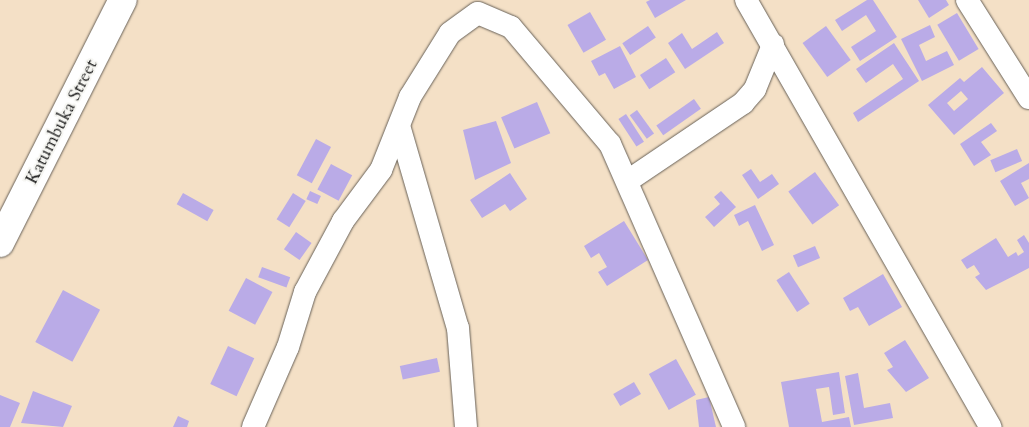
<!DOCTYPE html>
<style>
body{margin:0}
#map{position:relative;width:1029px;height:427px;overflow:hidden;background:#f4e0c6;font-family:Cardo,serif}
div>[style]{position:absolute}
[style*='--x']{left:calc(var(--x)*1px);top:calc(var(--y)*1px);width:calc(var(--w)*1px);rotate:calc(var(--a)*1deg)}
.building>*{inset:0;background:#baabe7;transform-origin:0 0}
.roads{filter:drop-shadow(0 0 1px #686158) drop-shadow(0 0 1px #686158)}
.minor>*{height:22px;margin:-11px;padding:0 11px;transform-origin:11px;border-radius:11px;background:#fff}
.secondary>*{height:28px;margin:-14px;padding:0 14px;transform-origin:14px;border-radius:14px;background:#fff}
span{translate:-50% -50%;white-space:nowrap;text-align:center;line-height:1.15;-webkit-text-stroke:4px #f6f6f2;paint-order:stroke}
.street-label{font-size:18px;color:#1c1c1c}
</style>
<div id="map">
<div class="building">
<div style="clip-path:polygon(650px 0,686px 0,655px 18px,646px 2px)"></div>
<div style="clip-path:polygon(867px 0,873px 0,897px 37px,860px 61px,851px 47px,876px 31px,866px 15px,842px 31px,835px 20px)"></div>
<div style="clip-path:polygon(918px 0,946px 0,949px 5px,929px 18px)"></div>
<div style="left:590px;top:12px;width:32px;height:26px;rotate:60deg"></div>
<div style="left:957px;top:13px;width:42px;height:23px;rotate:59deg"></div>
<div style="clip-path:polygon(930px 25px,935px 37px,919px 45px,926px 61px,947px 51px,954px 65px,922px 81px,901px 39px)"></div>
<div style="left:648px;top:26px;width:14px;height:31px;rotate:56deg"></div>
<div style="left:826px;top:26px;width:42px;height:29px;rotate:54deg"></div>
<div style="clip-path:polygon(717px 32px,724px 43px,685px 69px,668px 43px,682px 33px,692px 49px)"></div>
<div style="clip-path:polygon(894px 43px,919px 81px,858px 122px,853px 113px,903px 79px,893px 64px,866px 83px,856px 69px)"></div>
<div style="clip-path:polygon(620px 46px,636px 77px,614px 89px,605px 73px,599px 76px,591px 61px)"></div>
<div style="left:666px;top:58px;width:17px;height:31px;rotate:57deg"></div>
<div style="clip-path:polygon(evenodd,982px 67px,1004px 93px,954px 135px,928px 105px,960px 78px,964px 82px,982px 67px,961px 91px,968px 99px,954px 111px,947px 103px,961px 91px)"></div>
<div style="left:694px;top:99px;width:12px;height:46px;rotate:55deg"></div>
<div style="left:537px;top:102px;width:34px;height:39px;rotate:67deg"></div>
<div style="left:637px;top:110px;width:29px;height:9px;rotate:54deg"></div>
<div style="left:626px;top:114px;width:33px;height:9px;rotate:57deg"></div>
<div style="clip-path:polygon(496px 121px,511px 163px,475px 180px,463px 130px)"></div>
<div style="clip-path:polygon(991px 123px,997px 131px,981px 142px,991px 155px,974px 166px,960px 144px)"></div>
<div style="left:316px;top:139px;width:17px;height:41px;rotate:28deg"></div>
<div style="left:1017px;top:149px;width:13px;height:29px;rotate:67deg"></div>
<div style="clip-path:polygon(1029px 163px,1029px 179px,1021px 183px,1029px 198px,1015px 206px,1000px 181px)"></div>
<div style="left:331px;top:164px;width:24px;height:29px;rotate:28deg"></div>
<div style="clip-path:polygon(751px 169px,760px 182px,772px 174px,779px 184px,758px 199px,742px 175px)"></div>
<div style="left:815px;top:172px;width:41px;height:33px;rotate:54deg"></div>
<div style="clip-path:polygon(510px 173px,527px 199px,510px 211px,505px 204px,482px 218px,470px 200px)"></div>
<div style="left:310px;top:191px;width:12px;height:9px;rotate:24deg"></div>
<div style="clip-path:polygon(721px 191px,736px 207px,714px 227px,705px 217px,720px 204px,714px 197px)"></div>
<div style="left:183px;top:193px;width:35px;height:13px;rotate:29deg"></div>
<div style="left:293px;top:193px;width:15px;height:31px;rotate:32deg"></div>
<div style="clip-path:polygon(755px 205px,774px 245px,762px 251px,748px 221px,739px 226px,734px 215px)"></div>
<div style="clip-path:polygon(624px 221px,648px 260px,607px 286px,598px 272px,607px 267px,599px 253px,591px 258px,584px 246px)"></div>
<div style="left:296px;top:232px;width:19px;height:21px;rotate:35deg"></div>
<div style="clip-path:polygon(1024px 235px,1029px 243px,1029px 268px,986px 290px,975px 277px,980px 274px,974px 265px,967px 269px,961px 260px,996px 238px,1008px 257px,1016px 252px,1018px 256px,1024px 252px,1017px 240px)"></div>
<div style="left:815px;top:246px;width:13px;height:24px;rotate:67deg"></div>
<div style="left:262px;top:267px;width:30px;height:11px;rotate:20deg"></div>
<div style="left:789px;top:272px;width:38px;height:15px;rotate:57deg"></div>
<div style="clip-path:polygon(883px 274px,902px 307px,869px 326px,858px 307px,850px 311px,843px 298px)"></div>
<div style="left:246px;top:278px;width:30px;height:37px;rotate:28deg"></div>
<div style="left:63px;top:290px;width:42px;height:59px;rotate:28deg"></div>
<div style="clip-path:polygon(905px 340px,929px 378px,906px 392px,887px 370px,893px 367px,884px 353px)"></div>
<div style="left:228px;top:346px;width:29px;height:42px;rotate:25deg"></div>
<div style="left:437px;top:358px;width:14px;height:38px;rotate:78deg"></div>
<div style="left:676px;top:359px;width:41px;height:31px;rotate:61deg"></div>
<div style="clip-path:polygon(839px 372px,845px 413px,833px 415px,829px 387px,816px 389px,822px 422px,849px 417px,851px 427px,789px 427px,781px 382px)"></div>
<div style="clip-path:polygon(858px 373px,864px 408px,890px 403px,893px 418px,854px 425px,845px 376px)"></div>
<div style="left:634px;top:382px;width:14px;height:24px;rotate:60deg"></div>
<div style="clip-path:polygon(33px 391px,72px 406px,63px 427px,21px 423px)"></div>
<div style="clip-path:polygon(0 395px,20px 403px,10px 427px,0 427px)"></div>
<div style="clip-path:polygon(709px 397px,716px 427px,699px 427px,696px 400px)"></div>
<div style="clip-path:polygon(178px 416px,189px 421px,187px 427px,173px 427px)"></div>
</div>
<div class="roads">
<div class="minor">
<div style="--x:746;--y:0;--w:492;--a:60.2"></div>
<div style="--x:967;--y:0;--w:116;--a:57.7"></div>
<div style="--x:400;--y:129;--w:207;--a:73.8"></div>
<div style="--x:458;--y:328;--w:99;--a:85.4"></div>
<div style="--x:629;--y:180;--w:138;--a:-34"></div>
<div style="--x:743;--y:103;--w:18;--a:-49"></div>
<div style="--x:755;--y:89;--w:48;--a:-67.8"></div>
<div style="--x:253;--y:427;--w:87;--a:-66.4"></div>
<div style="--x:288;--y:347;--w:58;--a:-72.8"></div>
<div style="--x:305;--y:292;--w:81;--a:-61.8"></div>
<div style="--x:343;--y:221;--w:64;--a:-53.3"></div>
<div style="--x:381;--y:170;--w:79;--a:-68.3"></div>
<div style="--x:410;--y:97;--w:75;--a:-58"></div>
<div style="--x:450;--y:33;--w:34;--a:-36"></div>
<div style="--x:478;--y:13;--w:36;--a:23"></div>
<div style="--x:511;--y:27;--w:153;--a:49.8"></div>
<div style="--x:610;--y:144;--w:309;--a:66.3"></div>
</div>
<div class="secondary">
<div style="--x:0;--y:243;--w:272;--a:-63.2"></div>
</div>
</div>
<div class="street-label">
<span style="left:62px;top:122px;rotate:-63deg">Katumbuka Street</span>
</div>
</div>
